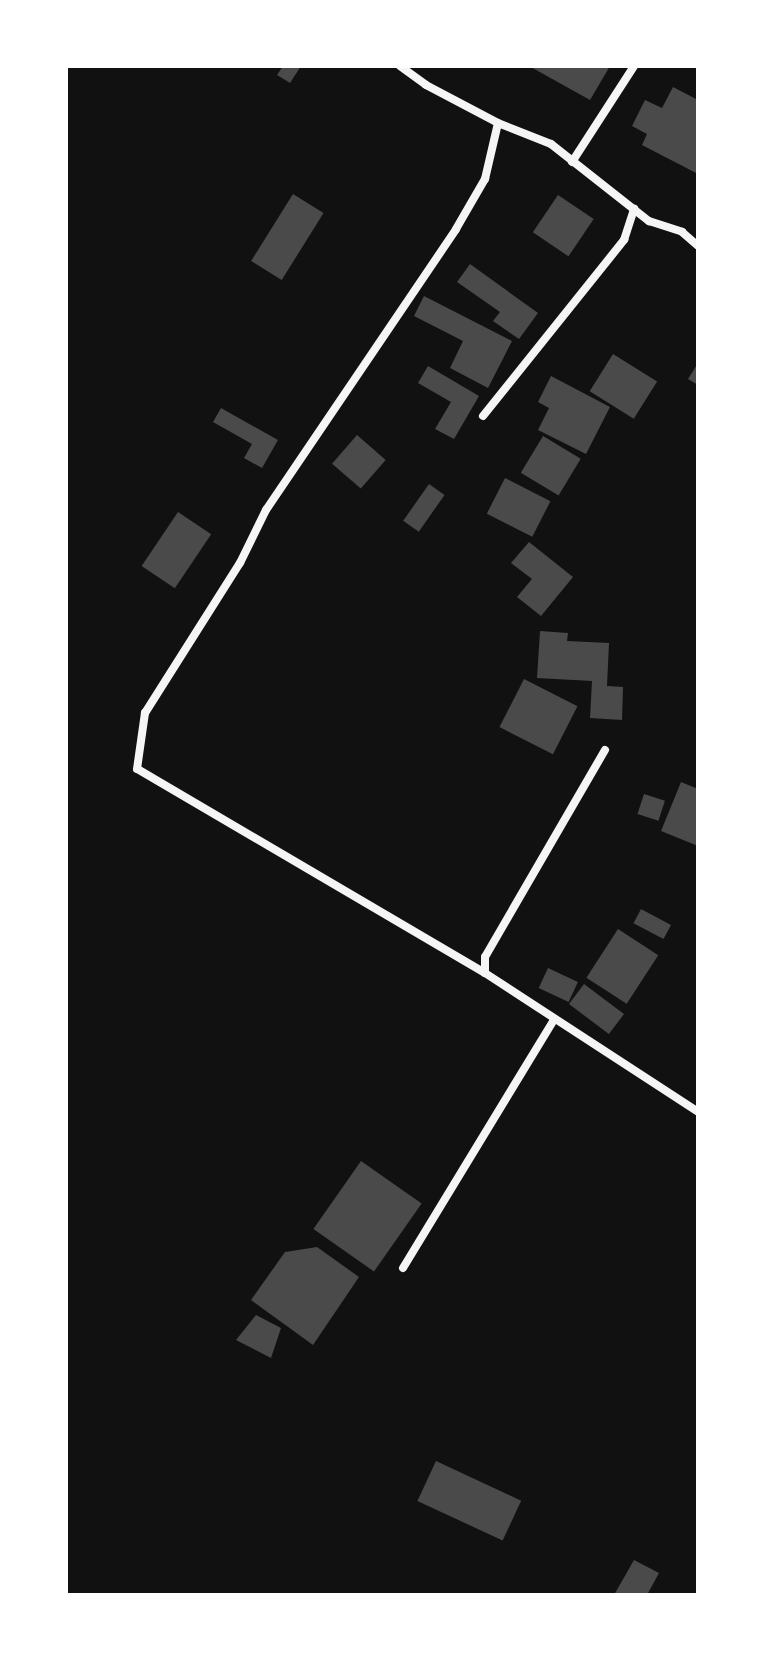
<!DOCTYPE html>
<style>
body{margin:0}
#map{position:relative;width:764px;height:1661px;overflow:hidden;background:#111;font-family:Helvetica,sans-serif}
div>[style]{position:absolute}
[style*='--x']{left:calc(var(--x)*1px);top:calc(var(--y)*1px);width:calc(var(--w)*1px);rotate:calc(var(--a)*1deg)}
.building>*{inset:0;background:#4a4a4a;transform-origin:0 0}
.minor>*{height:8px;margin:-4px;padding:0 4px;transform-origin:4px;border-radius:4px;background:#f5f5f5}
span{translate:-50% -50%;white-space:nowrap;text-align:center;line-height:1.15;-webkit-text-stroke:7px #fff;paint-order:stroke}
.frame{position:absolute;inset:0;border:68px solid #fff;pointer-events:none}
</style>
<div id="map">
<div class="building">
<div style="clip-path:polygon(283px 66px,301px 66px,290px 83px,277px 75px)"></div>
<div style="clip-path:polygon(529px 66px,610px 66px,590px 100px)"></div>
<div style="clip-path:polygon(673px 87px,698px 100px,698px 174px,642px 145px,647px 134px,632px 126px,645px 100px,662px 108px)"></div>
<div style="left:293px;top:194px;width:36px;height:79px;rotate:32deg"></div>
<div style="left:558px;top:195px;width:43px;height:45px;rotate:34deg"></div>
<div style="clip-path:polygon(470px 264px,538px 313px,519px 339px,493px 321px,500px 312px,457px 282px)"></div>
<div style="clip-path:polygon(424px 296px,512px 341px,488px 388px,450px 368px,463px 341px,414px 316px)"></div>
<div style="left:613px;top:354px;width:52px;height:44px;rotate:32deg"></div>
<div style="clip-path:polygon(698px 363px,698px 385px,688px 379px)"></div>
<div style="clip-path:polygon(428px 366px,479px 396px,454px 439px,435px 429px,451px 402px,418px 383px)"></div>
<div style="clip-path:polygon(551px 376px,610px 407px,586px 454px,538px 430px,549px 408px,538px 402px)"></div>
<div style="clip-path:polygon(221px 408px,278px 440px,262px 468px,244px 458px,252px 444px,213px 422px)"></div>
<div style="left:357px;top:435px;width:38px;height:38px;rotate:41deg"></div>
<div style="left:543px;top:436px;width:44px;height:43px;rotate:31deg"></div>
<div style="left:505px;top:478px;width:51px;height:40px;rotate:27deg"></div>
<div style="left:429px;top:484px;width:19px;height:45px;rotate:35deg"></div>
<div style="left:178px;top:512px;width:40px;height:65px;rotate:34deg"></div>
<div style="clip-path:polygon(529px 542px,573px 577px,541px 616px,517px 597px,532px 579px,511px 563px)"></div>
<div style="clip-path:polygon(540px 631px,568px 633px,567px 641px,609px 643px,607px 686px,623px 687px,622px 720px,590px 718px,592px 681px,537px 678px)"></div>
<div style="left:524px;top:679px;width:60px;height:54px;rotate:27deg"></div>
<div style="clip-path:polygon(681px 782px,698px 789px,698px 846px,661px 831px)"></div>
<div style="left:644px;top:794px;width:22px;height:21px;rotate:18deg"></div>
<div style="left:641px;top:909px;width:34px;height:16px;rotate:28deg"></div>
<div style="left:618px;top:929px;width:48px;height:58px;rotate:33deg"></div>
<div style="left:548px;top:968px;width:33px;height:22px;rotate:25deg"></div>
<div style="left:584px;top:984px;width:50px;height:25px;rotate:37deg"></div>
<div style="left:361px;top:1161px;width:74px;height:83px;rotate:35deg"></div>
<div style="clip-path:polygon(317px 1247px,359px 1277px,313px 1345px,251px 1300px,285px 1252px)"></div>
<div style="clip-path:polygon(256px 1315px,281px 1328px,271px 1358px,236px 1340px)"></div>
<div style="left:436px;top:1461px;width:94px;height:44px;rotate:25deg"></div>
<div style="clip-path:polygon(634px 1560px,659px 1573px,647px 1595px,614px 1595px)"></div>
</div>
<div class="minor">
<div style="--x:400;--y:66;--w:32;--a:36"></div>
<div style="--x:426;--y:85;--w:81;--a:27.8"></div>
<div style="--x:498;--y:123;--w:57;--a:21.6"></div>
<div style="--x:551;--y:144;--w:125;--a:38.2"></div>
<div style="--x:649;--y:221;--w:35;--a:18"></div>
<div style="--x:682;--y:232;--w:21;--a:41"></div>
<div style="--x:572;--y:162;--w:114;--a:-57.1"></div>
<div style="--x:483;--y:416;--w:226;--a:-51.3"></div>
<div style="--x:624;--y:240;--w:33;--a:-72"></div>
<div style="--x:605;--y:750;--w:239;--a:120.1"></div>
<div style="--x:485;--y:957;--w:16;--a:90"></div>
<div style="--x:485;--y:973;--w:254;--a:33.1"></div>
<div style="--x:485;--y:973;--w:403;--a:-149.6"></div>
<div style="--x:137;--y:769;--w:57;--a:-81.9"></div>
<div style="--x:145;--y:713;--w:178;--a:-57.7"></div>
<div style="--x:240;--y:563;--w:59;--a:-63.9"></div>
<div style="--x:266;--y:510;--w:339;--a:-55.9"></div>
<div style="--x:456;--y:229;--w:58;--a:-59.9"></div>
<div style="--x:485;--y:179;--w:57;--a:-76.9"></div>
<div style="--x:403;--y:1268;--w:290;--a:-58.7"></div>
</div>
<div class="frame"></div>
</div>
